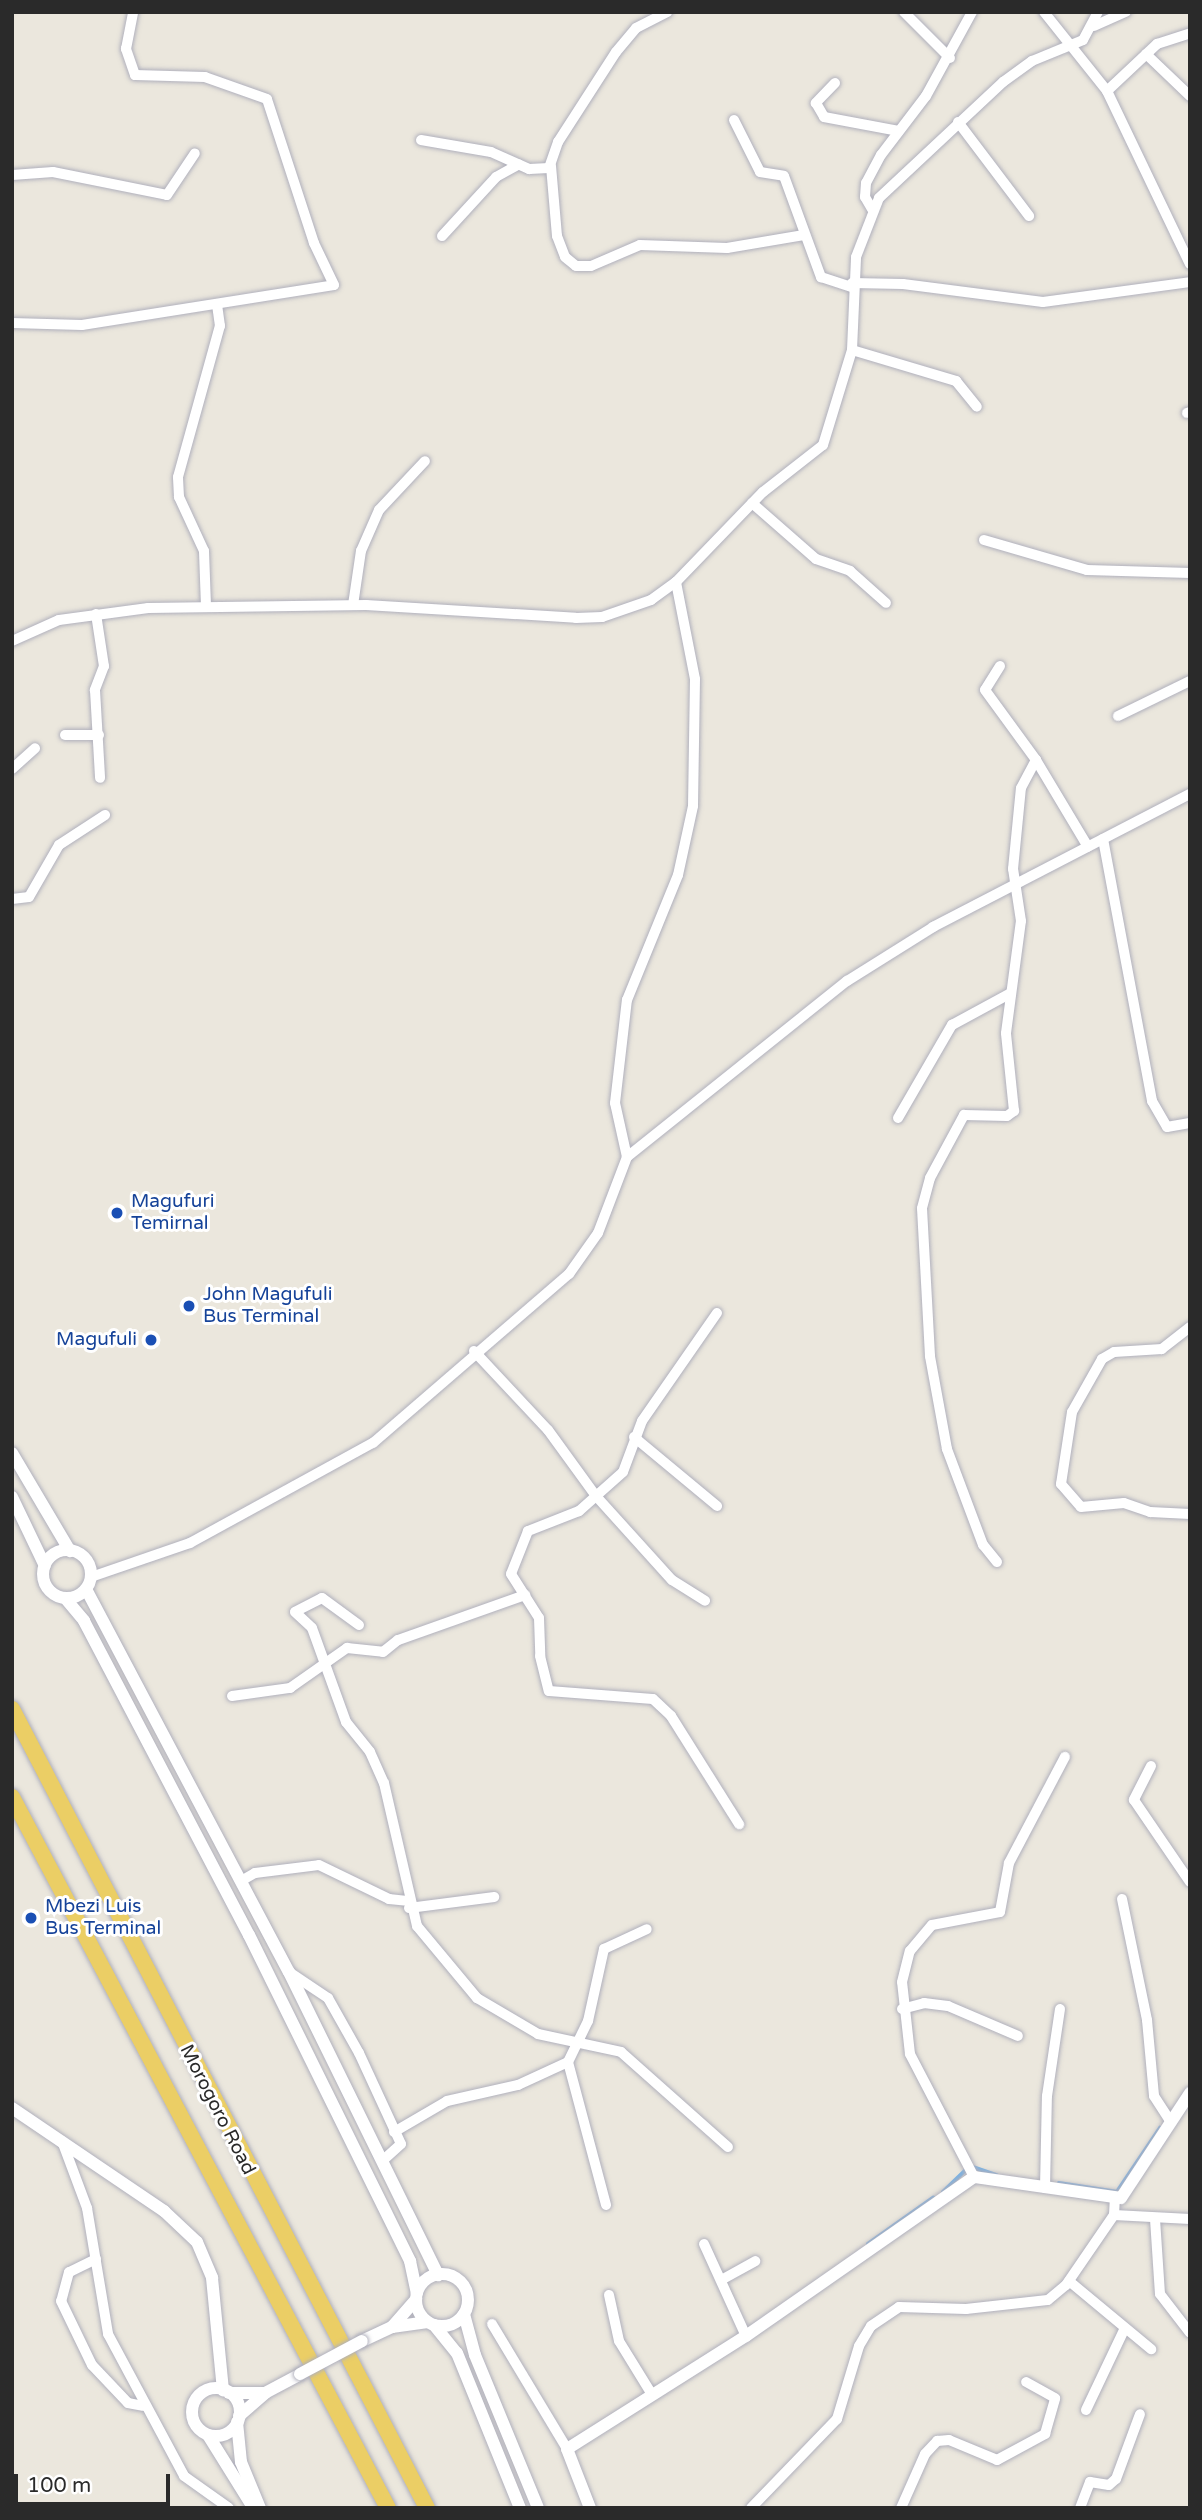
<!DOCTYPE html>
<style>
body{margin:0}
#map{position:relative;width:1202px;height:2520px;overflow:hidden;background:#ebe7dd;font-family:"Varela Round",sans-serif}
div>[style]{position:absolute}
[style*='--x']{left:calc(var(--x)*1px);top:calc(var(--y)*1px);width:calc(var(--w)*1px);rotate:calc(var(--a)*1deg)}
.stream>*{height:3.5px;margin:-1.75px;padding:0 1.75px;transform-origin:1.75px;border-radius:1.75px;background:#78b2e4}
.roads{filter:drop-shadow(0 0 2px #b0b0bc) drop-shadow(0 0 2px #b0b0bc)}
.minor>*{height:10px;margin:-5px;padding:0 5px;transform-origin:5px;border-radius:5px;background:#fff}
.tertiary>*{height:12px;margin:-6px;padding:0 6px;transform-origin:6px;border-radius:6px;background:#fff}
.tertiary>.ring{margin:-6px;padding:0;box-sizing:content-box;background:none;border:12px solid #fff;border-radius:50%}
.trunk>*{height:16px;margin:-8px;padding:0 8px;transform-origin:8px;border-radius:8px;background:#ebce65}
.bridges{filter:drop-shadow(0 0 2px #b0b0bc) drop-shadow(0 0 2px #b0b0bc)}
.tertiary-bridge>*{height:12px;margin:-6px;padding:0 6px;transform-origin:6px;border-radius:6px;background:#fff}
.dots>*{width:19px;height:19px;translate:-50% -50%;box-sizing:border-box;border:4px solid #fff;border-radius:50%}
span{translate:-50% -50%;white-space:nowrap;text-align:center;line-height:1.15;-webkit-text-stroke:6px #fff;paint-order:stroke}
.transit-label{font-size:19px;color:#164399}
.left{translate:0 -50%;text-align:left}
.right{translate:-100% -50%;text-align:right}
.street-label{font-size:19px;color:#2a2a2a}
.frame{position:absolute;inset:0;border:14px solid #2a2a2a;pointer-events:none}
.scale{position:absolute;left:14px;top:2474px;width:156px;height:32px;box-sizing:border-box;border:4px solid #2a2a2a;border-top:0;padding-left:9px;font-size:21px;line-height:24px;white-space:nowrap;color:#2a2a2a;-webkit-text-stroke:5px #fff;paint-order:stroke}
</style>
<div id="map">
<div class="stream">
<div style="--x:1059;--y:2183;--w:59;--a:8.8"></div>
<div style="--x:1117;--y:2192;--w:77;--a:-56.1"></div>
<div style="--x:943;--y:2192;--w:37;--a:-44"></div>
<div style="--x:970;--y:2166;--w:28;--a:19"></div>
<div style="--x:868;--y:2244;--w:80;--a:-35.3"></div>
</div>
<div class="roads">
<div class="minor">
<div style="--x:904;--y:12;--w:65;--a:45"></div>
<div style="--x:1044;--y:12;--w:101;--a:51.4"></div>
<div style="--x:1107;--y:91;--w:192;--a:64.4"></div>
<div style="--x:1094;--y:26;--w:35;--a:-24"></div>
<div style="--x:1146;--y:54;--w:61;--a:43.7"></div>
<div style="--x:835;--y:83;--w:28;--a:134"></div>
<div style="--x:816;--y:103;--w:16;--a:60"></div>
<div style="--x:824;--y:117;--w:76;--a:10.6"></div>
<div style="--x:1107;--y:91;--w:69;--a:-43.2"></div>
<div style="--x:1157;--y:44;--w:35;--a:-18"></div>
<div style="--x:734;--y:120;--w:58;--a:63.4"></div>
<div style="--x:760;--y:172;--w:24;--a:9"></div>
<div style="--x:784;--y:176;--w:108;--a:69.9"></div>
<div style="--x:821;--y:277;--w:32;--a:18"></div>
<div style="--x:958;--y:122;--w:118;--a:52.9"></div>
<div style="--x:421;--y:140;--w:71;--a:9.7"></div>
<div style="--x:491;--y:152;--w:42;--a:24.1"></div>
<div style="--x:529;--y:169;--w:20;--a:-3"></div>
<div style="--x:549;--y:168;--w:28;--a:-71"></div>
<div style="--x:558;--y:142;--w:107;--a:-57.2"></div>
<div style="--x:616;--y:52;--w:31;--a:-50"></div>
<div style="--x:636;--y:28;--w:35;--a:-27"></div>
<div style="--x:551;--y:166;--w:70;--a:85.1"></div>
<div style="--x:557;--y:236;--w:22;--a:69"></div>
<div style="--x:565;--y:257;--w:14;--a:39"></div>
<div style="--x:576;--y:266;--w:15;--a:0"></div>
<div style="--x:591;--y:266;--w:53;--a:-23.2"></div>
<div style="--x:640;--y:245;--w:87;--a:2"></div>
<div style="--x:727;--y:248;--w:78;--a:-9.6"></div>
<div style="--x:12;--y:175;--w:41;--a:-4.2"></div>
<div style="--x:53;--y:172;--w:116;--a:11.4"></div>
<div style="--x:167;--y:195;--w:50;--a:-56.3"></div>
<div style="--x:872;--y:209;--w:14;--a:-120"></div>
<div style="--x:865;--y:197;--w:14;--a:-86"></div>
<div style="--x:866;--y:183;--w:32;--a:-62"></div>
<div style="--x:881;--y:155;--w:74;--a:-52.7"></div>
<div style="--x:926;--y:96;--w:96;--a:-61.3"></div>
<div style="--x:442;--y:236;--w:80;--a:-47.5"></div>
<div style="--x:496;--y:177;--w:26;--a:-29"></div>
<div style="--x:852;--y:283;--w:51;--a:1.1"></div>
<div style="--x:903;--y:284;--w:141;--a:7.3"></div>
<div style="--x:1043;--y:302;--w:148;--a:-7.7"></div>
<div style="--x:12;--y:323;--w:70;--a:1.6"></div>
<div style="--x:82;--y:325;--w:255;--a:-9"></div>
<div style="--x:334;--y:285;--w:47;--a:-115.5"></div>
<div style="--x:314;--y:243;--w:151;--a:-108.1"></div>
<div style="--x:267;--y:99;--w:66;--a:-160.5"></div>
<div style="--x:205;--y:77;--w:70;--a:-178.4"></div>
<div style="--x:135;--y:75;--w:28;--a:-109"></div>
<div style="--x:126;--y:49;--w:38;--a:-79"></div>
<div style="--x:852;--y:350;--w:109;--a:16.6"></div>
<div style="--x:956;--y:381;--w:33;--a:51"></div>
<div style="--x:1187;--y:413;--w:3;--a:-18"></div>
<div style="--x:752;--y:503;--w:85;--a:41.2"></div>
<div style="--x:816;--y:559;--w:36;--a:19"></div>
<div style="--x:850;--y:571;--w:48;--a:41.6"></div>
<div style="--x:984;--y:540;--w:107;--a:16.2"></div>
<div style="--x:1087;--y:570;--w:103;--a:1.7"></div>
<div style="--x:353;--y:605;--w:55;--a:-81.6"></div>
<div style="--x:361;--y:551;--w:45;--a:-66.3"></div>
<div style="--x:379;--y:510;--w:67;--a:-46.8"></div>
<div style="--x:206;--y:606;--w:55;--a:-92.1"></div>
<div style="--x:204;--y:551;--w:60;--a:-114.8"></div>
<div style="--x:179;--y:497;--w:20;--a:-93"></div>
<div style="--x:178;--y:477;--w:157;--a:-74.5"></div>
<div style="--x:220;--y:326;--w:22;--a:-98"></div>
<div style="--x:96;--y:614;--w:53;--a:81.3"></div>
<div style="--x:104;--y:666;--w:26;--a:111"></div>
<div style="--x:95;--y:690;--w:88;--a:86.7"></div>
<div style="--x:12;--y:641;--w:51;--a:-24.1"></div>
<div style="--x:59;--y:620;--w:90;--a:-7.7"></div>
<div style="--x:148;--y:608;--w:218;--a:-0.8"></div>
<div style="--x:366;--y:605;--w:210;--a:3.5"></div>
<div style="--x:576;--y:618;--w:26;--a:-2"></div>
<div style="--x:602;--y:617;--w:52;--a:-19.1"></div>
<div style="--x:651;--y:600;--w:31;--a:-36"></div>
<div style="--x:676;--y:582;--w:125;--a:-46"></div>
<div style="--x:763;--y:492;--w:76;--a:-38.1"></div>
<div style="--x:823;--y:445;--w:99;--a:-73"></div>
<div style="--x:852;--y:350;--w:93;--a:-87.5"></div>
<div style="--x:856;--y:257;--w:63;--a:-68.7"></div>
<div style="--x:879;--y:198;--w:170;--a:-43.1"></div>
<div style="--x:1003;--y:82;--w:36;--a:-36"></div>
<div style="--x:1032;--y:61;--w:55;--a:-22.4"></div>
<div style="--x:1083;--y:40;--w:32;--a:-62"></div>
<div style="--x:1000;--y:666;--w:28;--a:122"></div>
<div style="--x:985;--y:690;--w:87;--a:53.9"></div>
<div style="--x:1036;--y:760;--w:101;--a:59.1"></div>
<div style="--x:1118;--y:716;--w:80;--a:-25.9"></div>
<div style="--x:65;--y:735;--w:34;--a:0"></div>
<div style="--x:12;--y:769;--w:31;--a:-42"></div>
<div style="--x:1103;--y:839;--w:267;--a:79.4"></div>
<div style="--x:1152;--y:1101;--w:30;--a:60"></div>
<div style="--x:1167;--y:1127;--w:23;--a:-10"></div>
<div style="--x:12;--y:899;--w:17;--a:-7"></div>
<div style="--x:29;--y:897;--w:60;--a:-60"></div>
<div style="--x:59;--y:845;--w:55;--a:-33.1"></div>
<div style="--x:898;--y:1118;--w:108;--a:-59.9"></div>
<div style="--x:952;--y:1025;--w:65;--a:-28.5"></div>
<div style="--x:627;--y:1157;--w:55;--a:-102.5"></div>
<div style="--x:615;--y:1103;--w:104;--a:-83.4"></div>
<div style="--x:627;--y:1000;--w:135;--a:-67.8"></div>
<div style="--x:678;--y:875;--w:71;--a:-77.7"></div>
<div style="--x:693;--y:806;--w:127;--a:-89.1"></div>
<div style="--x:695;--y:679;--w:99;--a:-101.1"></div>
<div style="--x:717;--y:1313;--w:131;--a:124.8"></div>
<div style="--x:642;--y:1421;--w:54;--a:110.4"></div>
<div style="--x:623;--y:1472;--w:59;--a:138.4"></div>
<div style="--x:579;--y:1511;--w:55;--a:158.6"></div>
<div style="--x:528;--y:1531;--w:46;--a:111.6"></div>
<div style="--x:511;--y:1574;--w:52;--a:57.5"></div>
<div style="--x:539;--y:1618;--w:38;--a:88"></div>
<div style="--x:540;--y:1656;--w:36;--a:76"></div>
<div style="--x:549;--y:1691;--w:104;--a:4.4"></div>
<div style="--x:653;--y:1699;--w:25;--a:43"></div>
<div style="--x:671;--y:1716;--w:128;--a:57.8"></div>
<div style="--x:1190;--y:1327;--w:36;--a:142"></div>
<div style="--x:1162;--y:1349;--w:48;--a:176.4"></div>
<div style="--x:1114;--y:1352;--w:14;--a:150"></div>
<div style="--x:1102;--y:1359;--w:61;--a:119.5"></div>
<div style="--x:1072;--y:1412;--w:73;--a:98.7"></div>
<div style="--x:1061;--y:1484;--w:30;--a:49"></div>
<div style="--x:1081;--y:1507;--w:43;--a:-5.3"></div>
<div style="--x:1124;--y:1503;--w:28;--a:19"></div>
<div style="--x:1150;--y:1512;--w:40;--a:2.9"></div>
<div style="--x:474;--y:1351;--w:108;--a:46.9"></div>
<div style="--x:548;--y:1430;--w:82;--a:54"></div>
<div style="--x:596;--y:1496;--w:113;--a:47.9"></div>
<div style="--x:672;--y:1580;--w:39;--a:32"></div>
<div style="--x:634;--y:1437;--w:108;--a:39.7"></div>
<div style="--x:997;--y:1562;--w:22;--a:-129"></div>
<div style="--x:983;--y:1545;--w:103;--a:-110.6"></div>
<div style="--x:947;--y:1449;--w:95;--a:-100.4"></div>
<div style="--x:930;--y:1356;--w:148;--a:-93.1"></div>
<div style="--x:922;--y:1208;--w:31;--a:-75"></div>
<div style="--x:930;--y:1178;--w:72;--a:-61.6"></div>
<div style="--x:964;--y:1115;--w:43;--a:1.3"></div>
<div style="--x:1007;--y:1116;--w:9;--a:-36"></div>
<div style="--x:1014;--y:1111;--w:78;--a:-95.9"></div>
<div style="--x:1006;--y:1033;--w:113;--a:-82.4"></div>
<div style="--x:1021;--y:921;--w:53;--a:-98.7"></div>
<div style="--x:1013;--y:869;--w:81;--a:-84.4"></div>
<div style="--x:1021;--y:788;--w:32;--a:-62"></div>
<div style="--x:91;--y:1577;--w:105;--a:-19"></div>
<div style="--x:190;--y:1543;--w:209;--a:-28.7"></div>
<div style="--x:373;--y:1443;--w:259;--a:-40.8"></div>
<div style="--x:569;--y:1274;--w:50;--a:-54.7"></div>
<div style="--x:598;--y:1233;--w:81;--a:-69.1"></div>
<div style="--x:627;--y:1157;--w:282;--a:-38.7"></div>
<div style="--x:847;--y:981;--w:102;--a:-32.1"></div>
<div style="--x:933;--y:927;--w:289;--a:-27.4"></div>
<div style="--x:359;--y:1625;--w:46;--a:-143.9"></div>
<div style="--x:322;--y:1598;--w:30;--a:153"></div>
<div style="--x:295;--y:1612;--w:23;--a:43"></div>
<div style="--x:312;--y:1628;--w:100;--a:70.1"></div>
<div style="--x:346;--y:1722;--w:38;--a:51"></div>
<div style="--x:370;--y:1752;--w:34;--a:66"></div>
<div style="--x:384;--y:1783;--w:147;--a:77"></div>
<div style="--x:417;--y:1926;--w:94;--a:50.2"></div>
<div style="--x:477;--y:1998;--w:71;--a:30.5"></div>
<div style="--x:538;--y:2034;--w:85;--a:12.2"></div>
<div style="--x:621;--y:2052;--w:143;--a:41.6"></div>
<div style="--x:232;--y:1696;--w:59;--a:-7.9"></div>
<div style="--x:290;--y:1688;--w:70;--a:-35.1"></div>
<div style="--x:347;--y:1648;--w:36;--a:6"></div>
<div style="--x:383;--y:1652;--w:19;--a:-39"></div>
<div style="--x:398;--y:1640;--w:135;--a:-19.5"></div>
<div style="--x:1151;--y:1766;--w:38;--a:117"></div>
<div style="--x:1134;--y:1800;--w:99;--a:55.7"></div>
<div style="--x:241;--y:1881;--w:16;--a:-30"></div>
<div style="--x:255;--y:1873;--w:64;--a:-7.1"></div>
<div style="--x:319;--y:1865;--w:78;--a:25.9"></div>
<div style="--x:389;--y:1899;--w:18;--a:6"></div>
<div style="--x:1122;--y:1899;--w:124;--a:78.3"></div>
<div style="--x:1147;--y:2020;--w:76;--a:84.7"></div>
<div style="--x:1154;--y:2096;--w:30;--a:57"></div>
<div style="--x:409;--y:1908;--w:86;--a:-7.4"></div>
<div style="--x:289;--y:1972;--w:47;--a:33.7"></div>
<div style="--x:328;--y:1998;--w:63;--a:60.6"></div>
<div style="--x:359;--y:2053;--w:100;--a:65.2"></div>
<div style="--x:401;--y:2144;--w:25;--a:138"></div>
<div style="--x:902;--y:2009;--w:23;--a:-15"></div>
<div style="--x:924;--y:2003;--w:24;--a:7"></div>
<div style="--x:948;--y:2006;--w:76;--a:23.2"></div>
<div style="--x:568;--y:2062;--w:148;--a:75.1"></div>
<div style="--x:394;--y:2132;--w:61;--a:-30.3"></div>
<div style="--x:447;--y:2101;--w:73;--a:-12.7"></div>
<div style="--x:518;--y:2085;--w:55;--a:-24.7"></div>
<div style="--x:568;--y:2062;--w:46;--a:-64"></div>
<div style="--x:588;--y:2021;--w:74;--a:-77.5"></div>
<div style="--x:604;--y:1949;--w:47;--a:-24.9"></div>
<div style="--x:62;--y:2141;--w:72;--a:69.5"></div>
<div style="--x:87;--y:2208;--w:128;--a:80.5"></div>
<div style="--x:108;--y:2334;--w:161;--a:61.8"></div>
<div style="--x:184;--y:2476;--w:55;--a:35.4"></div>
<div style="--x:974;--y:2177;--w:139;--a:-117.5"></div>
<div style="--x:910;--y:2054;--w:72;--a:-96.3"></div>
<div style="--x:902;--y:1982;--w:32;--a:-76"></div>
<div style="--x:910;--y:1951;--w:34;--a:-50"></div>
<div style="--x:932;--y:1925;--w:69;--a:-10.8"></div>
<div style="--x:1000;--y:1912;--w:50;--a:-79.6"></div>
<div style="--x:1009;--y:1863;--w:120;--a:-62.2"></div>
<div style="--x:1045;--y:2188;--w:92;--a:-88.8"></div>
<div style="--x:1047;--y:2096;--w:88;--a:-81.5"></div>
<div style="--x:1114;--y:2215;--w:76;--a:3"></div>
<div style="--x:1155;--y:2219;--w:75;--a:86.2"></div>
<div style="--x:1160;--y:2294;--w:49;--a:52.4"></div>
<div style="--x:704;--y:2244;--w:101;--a:65.5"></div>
<div style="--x:96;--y:2259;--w:30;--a:154"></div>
<div style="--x:69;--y:2272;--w:30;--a:105"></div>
<div style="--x:61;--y:2301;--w:71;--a:64.2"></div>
<div style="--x:92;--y:2365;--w:52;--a:46.5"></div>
<div style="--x:128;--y:2403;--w:15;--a:11"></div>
<div style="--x:723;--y:2279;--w:37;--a:-29"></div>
<div style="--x:1069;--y:2281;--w:107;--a:39.7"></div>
<div style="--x:609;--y:2295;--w:47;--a:77.7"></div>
<div style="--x:619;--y:2341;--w:61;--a:58.4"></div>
<div style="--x:492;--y:2324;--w:146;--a:59"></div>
<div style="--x:1086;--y:2410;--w:89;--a:-64.6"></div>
<div style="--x:751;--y:2508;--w:124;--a:-46"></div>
<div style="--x:837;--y:2419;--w:76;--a:-73.2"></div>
<div style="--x:859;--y:2346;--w:23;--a:-59"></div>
<div style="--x:871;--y:2326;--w:34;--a:-34"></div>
<div style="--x:899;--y:2307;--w:67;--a:1.7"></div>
<div style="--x:966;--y:2309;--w:82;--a:-6.3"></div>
<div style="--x:1048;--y:2300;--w:23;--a:-40"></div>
<div style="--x:1066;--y:2285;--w:85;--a:-55.6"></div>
<div style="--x:1114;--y:2215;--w:17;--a:-87"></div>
<div style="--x:901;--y:2508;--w:59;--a:-66"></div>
<div style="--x:925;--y:2454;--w:18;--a:-47"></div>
<div style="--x:937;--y:2441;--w:12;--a:-5"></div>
<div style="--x:949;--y:2440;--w:52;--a:22.6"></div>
<div style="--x:997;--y:2460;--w:55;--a:-28.4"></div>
<div style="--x:1045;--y:2434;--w:37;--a:-74"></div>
<div style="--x:1055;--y:2398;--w:33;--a:-151"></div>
<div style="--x:1080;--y:2508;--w:28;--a:-69"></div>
<div style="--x:1090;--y:2482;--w:19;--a:9"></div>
<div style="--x:1109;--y:2485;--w:9;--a:-41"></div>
<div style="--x:1116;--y:2479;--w:69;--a:-69.7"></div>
</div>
<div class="tertiary">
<div style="--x:12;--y:1453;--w:114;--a:59.4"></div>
<div style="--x:12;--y:1497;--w:76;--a:64.4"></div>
<div class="ring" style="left:43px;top:1550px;width:36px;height:36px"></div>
<div style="--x:86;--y:1589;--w:433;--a:62.1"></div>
<div style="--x:289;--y:1972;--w:338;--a:63.8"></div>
<div style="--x:65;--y:1598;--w:30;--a:50"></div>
<div style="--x:84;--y:1621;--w:355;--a:62.3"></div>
<div style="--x:249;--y:1935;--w:364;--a:63.7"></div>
<div style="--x:410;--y:2261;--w:33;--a:78"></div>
<div style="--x:12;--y:2108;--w:184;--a:34.1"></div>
<div style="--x:164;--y:2211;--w:45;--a:43.2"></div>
<div style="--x:197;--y:2242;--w:39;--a:67"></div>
<div style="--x:212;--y:2278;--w:113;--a:84.4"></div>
<div class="ring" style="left:416px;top:2274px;width:40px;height:40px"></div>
<div style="--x:464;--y:2314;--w:42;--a:75"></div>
<div style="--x:475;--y:2355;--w:165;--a:67.6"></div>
<div style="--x:434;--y:2325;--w:36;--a:51"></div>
<div style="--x:457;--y:2353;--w:167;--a:67.9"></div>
<div style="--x:392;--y:2327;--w:36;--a:-8"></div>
<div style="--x:362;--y:2341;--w:33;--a:-25"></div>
<div style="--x:392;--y:2327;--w:37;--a:-49"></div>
<div class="ring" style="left:192px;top:2388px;width:36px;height:36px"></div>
<div style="--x:229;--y:2393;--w:36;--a:0"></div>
<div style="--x:239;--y:2416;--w:35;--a:-41"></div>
<div style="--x:265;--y:2393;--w:40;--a:-28"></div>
<div style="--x:237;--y:2422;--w:40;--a:84.3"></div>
<div style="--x:241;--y:2462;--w:50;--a:67.6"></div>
<div style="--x:208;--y:2435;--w:81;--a:58.1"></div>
<div style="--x:590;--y:2508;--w:63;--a:-111.3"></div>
<div style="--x:567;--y:2449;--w:212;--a:-32.3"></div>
<div style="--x:746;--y:2336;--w:278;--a:-34.9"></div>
<div style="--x:974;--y:2177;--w:148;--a:8.1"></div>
<div style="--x:1121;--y:2198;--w:126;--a:-56.7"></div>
</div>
<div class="trunk">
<div style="--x:12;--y:1709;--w:900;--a:62.55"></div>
<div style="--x:12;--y:1797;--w:804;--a:62.13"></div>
</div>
</div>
<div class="bridges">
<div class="tertiary-bridge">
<div style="--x:300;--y:2374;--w:70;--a:-28"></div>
</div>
</div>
<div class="dots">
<div style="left:117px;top:1213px;background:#1a4fb4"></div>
<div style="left:189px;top:1306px;background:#1a4fb4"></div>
<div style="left:151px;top:1340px;background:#1a4fb4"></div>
<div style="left:31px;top:1918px;background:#1a4fb4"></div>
</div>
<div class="transit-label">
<span class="left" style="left:131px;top:1213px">Magufuri<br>Temirnal</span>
<span class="left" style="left:203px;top:1306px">John Magufuli<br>Bus Terminal</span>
<span class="right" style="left:137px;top:1340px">Magufuli</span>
<span class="left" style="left:45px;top:1918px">Mbezi Luis<br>Bus Terminal</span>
</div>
<div class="street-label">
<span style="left:217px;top:2110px;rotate:63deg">Morogoro Road</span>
</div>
<div class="frame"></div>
<div class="scale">100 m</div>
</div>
